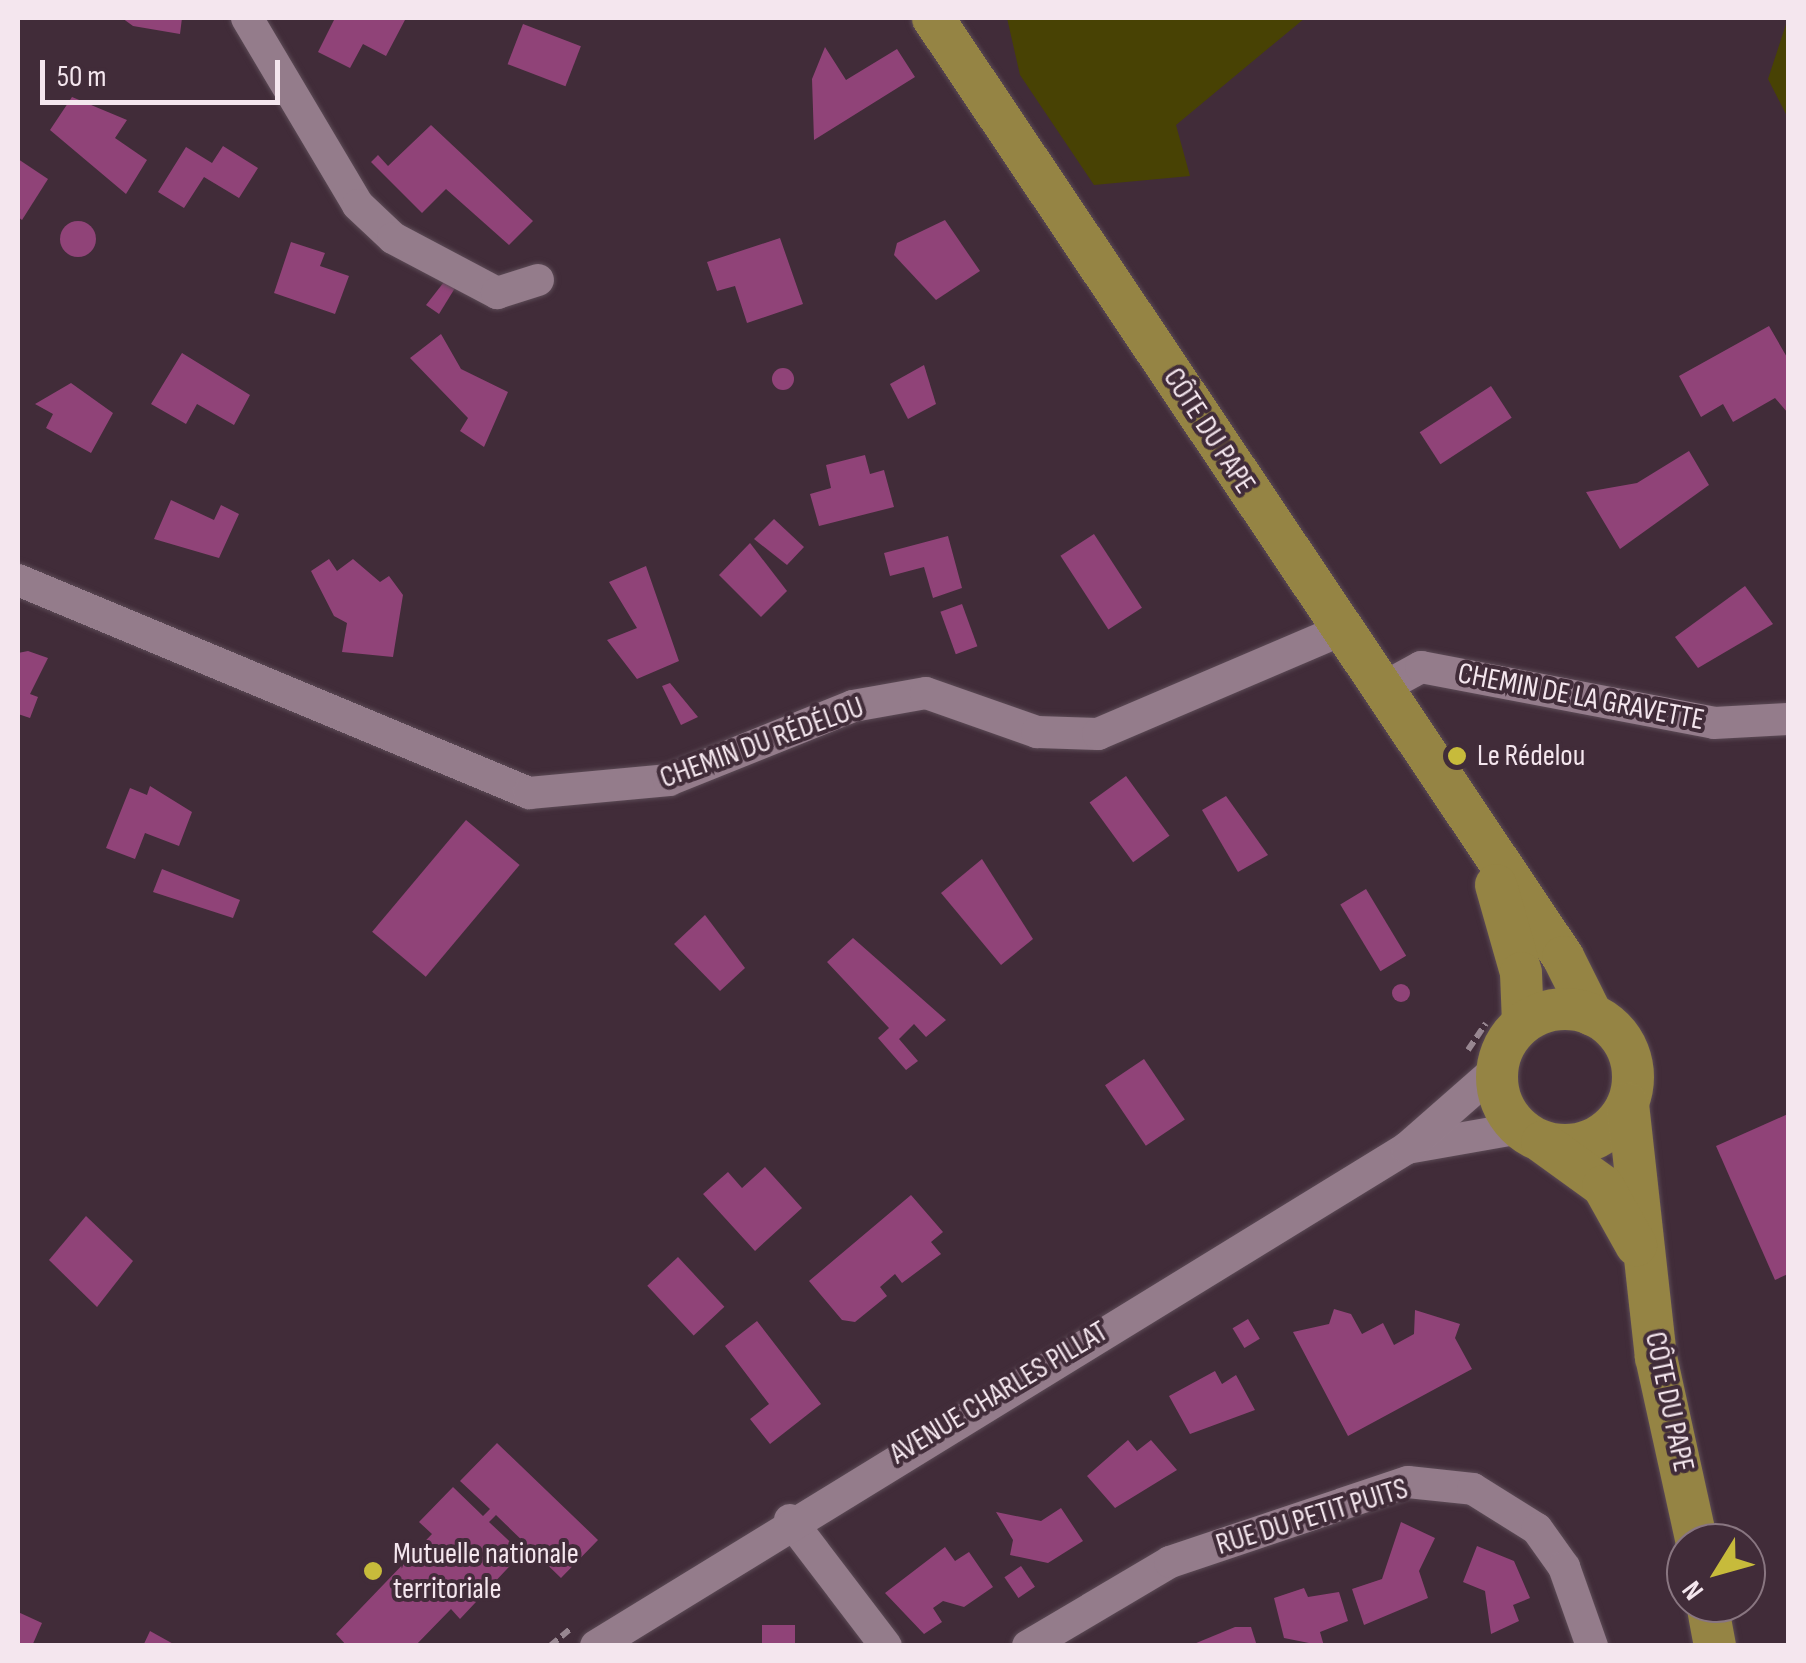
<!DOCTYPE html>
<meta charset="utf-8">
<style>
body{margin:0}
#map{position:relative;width:1806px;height:1663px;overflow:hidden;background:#412c39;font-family:"Sofia Sans Condensed",sans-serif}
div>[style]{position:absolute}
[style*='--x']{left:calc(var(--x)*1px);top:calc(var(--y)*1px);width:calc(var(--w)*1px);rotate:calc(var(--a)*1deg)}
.green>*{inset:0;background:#484204}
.building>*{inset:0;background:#904378;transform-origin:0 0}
.round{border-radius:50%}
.path>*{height:6px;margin-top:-3px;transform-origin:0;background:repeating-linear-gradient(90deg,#988791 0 10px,transparent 0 15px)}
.roads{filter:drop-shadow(0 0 2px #5c4b56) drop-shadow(0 0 2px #5c4b56)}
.minor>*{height:32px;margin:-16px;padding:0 16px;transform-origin:16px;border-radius:16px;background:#947c8b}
.major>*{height:42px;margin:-21px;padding:0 21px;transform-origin:21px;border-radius:21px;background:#958444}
.major>.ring{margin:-21px;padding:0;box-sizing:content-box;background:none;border:42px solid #958444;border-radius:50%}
.dots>*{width:28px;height:28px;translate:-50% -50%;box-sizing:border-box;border:5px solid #412c39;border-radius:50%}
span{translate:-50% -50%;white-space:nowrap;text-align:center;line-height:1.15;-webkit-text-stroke:8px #412c39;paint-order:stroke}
.street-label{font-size:30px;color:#f4e6ee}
.poi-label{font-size:30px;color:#f4e6ee}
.left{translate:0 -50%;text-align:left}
.frame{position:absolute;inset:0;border:20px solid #f4e6ee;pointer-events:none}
.north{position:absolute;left:1666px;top:1523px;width:100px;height:100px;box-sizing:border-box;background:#412c39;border:2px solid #897681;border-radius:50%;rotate:233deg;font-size:28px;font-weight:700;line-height:40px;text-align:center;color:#f4e6ee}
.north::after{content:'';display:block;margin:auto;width:35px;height:45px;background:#c7bb3b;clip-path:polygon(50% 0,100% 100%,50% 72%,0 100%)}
.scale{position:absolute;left:40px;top:60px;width:240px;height:45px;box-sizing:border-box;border:5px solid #f4e6ee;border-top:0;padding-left:12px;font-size:30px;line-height:35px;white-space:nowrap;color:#f4e6ee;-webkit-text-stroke:8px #412c39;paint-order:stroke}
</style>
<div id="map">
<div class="green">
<div style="clip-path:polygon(1007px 18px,1305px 18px,1176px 125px,1190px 176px,1094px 185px,1020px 75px)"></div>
<div style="clip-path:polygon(1788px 18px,1788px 118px,1768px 79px)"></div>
</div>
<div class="building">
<div style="clip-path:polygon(122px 18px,182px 18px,180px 34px,133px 26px)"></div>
<div style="clip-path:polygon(335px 18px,406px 18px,386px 56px,363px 44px,350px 68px,318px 52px)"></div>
<div style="left:523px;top:24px;width:62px;height:43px;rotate:21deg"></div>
<div style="clip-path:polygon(825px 47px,846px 80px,897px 49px,915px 77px,814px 140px,812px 79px)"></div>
<div style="clip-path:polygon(72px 97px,127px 120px,115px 138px,147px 160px,126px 194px,50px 130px)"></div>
<div style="clip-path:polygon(431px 125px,533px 221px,509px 245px,446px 189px,422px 213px,371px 162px,378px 155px,388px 166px)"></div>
<div style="clip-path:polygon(223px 146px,258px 168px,239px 198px,204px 177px,184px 208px,158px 192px,186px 147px,212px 163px)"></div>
<div style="clip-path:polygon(18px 159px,48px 179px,22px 220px,18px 217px)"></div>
<div style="clip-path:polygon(945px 220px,980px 271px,936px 300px,894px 255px,897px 243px)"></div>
<div class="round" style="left:60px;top:221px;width:36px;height:36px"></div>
<div style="clip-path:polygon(780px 238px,803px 304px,747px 323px,735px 286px,717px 291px,707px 262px)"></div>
<div style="clip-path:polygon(291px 242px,325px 253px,320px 266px,349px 276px,335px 314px,274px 293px)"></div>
<div style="clip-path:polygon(444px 282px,455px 288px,439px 314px,426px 305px)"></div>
<div style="clip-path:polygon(1769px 326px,1788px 359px,1788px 413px,1775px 398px,1733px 422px,1723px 404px,1701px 417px,1679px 376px)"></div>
<div style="clip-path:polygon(441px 334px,461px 369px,508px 392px,484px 447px,460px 431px,468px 418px,410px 358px)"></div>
<div style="clip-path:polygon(182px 353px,250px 395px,234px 425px,197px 404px,186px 424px,151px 404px)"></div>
<div style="clip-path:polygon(924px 365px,936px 404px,908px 419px,890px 384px)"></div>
<div class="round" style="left:772px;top:368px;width:22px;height:22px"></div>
<div style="clip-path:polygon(71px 383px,113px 413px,91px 453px,46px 428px,53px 414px,35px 404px)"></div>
<div style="left:1491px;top:386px;width:38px;height:85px;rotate:57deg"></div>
<div style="clip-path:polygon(1689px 451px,1709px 485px,1620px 549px,1586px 492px,1637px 483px)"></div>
<div style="clip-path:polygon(865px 455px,870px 474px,884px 470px,894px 507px,819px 526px,810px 494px,831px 488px,826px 465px)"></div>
<div style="clip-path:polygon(171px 500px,214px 520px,221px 505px,239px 514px,219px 558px,154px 539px)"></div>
<div style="clip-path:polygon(774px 519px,804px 547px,787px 565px,754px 539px)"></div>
<div style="left:1094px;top:534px;width:88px;height:40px;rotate:57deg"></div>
<div style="clip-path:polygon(948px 536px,962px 588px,933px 598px,924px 567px,890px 576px,884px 553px)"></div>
<div style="clip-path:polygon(750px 543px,787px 591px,761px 617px,719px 575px)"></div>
<div style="clip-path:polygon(329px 559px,337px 571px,353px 559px,380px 582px,389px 576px,403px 595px,393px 657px,342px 652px,347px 623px,334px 616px,311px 571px)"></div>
<div style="clip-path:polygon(646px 566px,679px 661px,637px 679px,607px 640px,637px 628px,609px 582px)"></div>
<div style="clip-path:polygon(1745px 586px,1773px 624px,1698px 668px,1675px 637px)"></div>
<div style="left:962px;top:604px;width:45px;height:23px;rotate:70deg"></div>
<div style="clip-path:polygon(28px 651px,48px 658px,30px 694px,38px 697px,30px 718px,18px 714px,18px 653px)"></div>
<div style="clip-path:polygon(670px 683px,698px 717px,681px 725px,662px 686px)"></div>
<div style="left:1126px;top:776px;width:74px;height:45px;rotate:54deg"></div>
<div style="clip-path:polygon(150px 786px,192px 812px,179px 846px,145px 833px,135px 859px,106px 848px,130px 788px,147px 795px)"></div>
<div style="clip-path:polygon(1226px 796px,1268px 855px,1238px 872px,1202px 810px)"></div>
<div style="left:466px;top:820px;width:70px;height:146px;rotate:40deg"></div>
<div style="clip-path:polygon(982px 859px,1033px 939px,1001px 965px,941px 893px)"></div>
<div style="clip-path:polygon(162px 869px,240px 900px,233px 918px,153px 892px)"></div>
<div style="left:1366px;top:889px;width:78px;height:30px;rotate:59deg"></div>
<div style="clip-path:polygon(705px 915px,745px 968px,720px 991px,674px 944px)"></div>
<div style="clip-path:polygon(853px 938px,946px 1020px,926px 1037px,914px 1024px,899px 1039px,918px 1061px,906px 1070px,878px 1038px,889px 1028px,827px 962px)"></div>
<div class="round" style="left:1392px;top:984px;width:18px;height:18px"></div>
<div style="left:1144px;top:1059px;width:73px;height:47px;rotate:56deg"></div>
<div style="clip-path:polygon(1788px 1114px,1788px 1274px,1775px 1280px,1716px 1146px)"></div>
<div style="clip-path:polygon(765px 1167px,802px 1208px,755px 1251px,703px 1194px,728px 1172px,742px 1188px)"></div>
<div style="clip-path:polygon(911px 1195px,943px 1232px,931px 1242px,941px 1254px,902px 1283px,895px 1274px,880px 1287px,887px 1296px,855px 1322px,842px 1320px,809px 1281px)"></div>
<div style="clip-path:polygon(86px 1216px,133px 1261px,97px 1307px,49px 1260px)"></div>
<div style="left:678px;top:1257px;width:68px;height:42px;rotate:47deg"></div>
<div style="clip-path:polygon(1334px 1309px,1351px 1314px,1362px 1334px,1383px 1323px,1394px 1345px,1414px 1334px,1415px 1310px,1460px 1324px,1455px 1338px,1472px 1369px,1348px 1436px,1293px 1332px,1329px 1324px)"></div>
<div style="left:1248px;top:1319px;width:23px;height:18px;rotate:59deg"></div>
<div style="clip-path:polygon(757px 1321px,821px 1404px,770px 1444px,750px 1419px,769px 1404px,725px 1346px)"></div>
<div style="clip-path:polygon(1215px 1371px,1222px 1384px,1236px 1375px,1255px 1410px,1190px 1434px,1169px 1396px)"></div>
<div style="clip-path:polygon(1128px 1440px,1137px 1451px,1151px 1440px,1177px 1470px,1115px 1508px,1087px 1476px)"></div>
<div style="clip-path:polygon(497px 1443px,598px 1540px,561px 1578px,496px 1515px,489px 1522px,522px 1553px,460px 1619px,451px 1609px,415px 1646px,347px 1646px,336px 1634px,432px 1534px,419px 1522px,453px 1487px,483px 1516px,490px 1509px,460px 1481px)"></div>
<div style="clip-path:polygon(1061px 1508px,1083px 1541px,1048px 1563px,1010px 1555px,1013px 1540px,996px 1512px,1041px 1521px)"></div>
<div style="clip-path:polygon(1401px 1522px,1435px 1538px,1419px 1571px,1428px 1598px,1364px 1625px,1352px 1589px,1382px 1579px)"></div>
<div style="clip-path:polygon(1477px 1546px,1514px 1561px,1530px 1598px,1513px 1605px,1519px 1621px,1491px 1634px,1485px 1591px,1463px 1582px)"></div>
<div style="clip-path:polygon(945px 1547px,955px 1561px,969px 1552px,993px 1587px,964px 1607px,943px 1601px,933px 1608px,942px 1622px,924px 1634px,885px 1593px)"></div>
<div style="left:1021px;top:1566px;width:25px;height:20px;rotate:56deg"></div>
<div style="clip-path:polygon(1304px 1588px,1308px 1597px,1339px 1592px,1348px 1621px,1320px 1632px,1324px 1646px,1284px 1638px,1274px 1598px)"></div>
<div style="clip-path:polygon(18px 1612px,42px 1623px,32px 1646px,18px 1646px)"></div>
<div style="left:795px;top:1625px;width:21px;height:33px;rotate:90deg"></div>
<div style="clip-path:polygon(1235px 1627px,1251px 1627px,1257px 1646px,1189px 1646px)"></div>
<div style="clip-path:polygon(150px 1631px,177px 1646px,143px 1646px)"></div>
</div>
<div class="path">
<div style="--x:1468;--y:1050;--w:32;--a:-56"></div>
<div style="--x:550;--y:1646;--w:26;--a:-40"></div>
</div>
<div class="roads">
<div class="minor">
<div style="--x:247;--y:18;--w:217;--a:59.3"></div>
<div style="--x:358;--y:205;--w:48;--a:43.3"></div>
<div style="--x:393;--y:238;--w:118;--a:27.9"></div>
<div style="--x:497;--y:293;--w:43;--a:-17.6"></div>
<div style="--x:18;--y:580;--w:554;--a:22.63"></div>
<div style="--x:529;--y:793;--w:141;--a:-5.3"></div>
<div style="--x:669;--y:780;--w:198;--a:-21.9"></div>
<div style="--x:853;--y:706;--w:74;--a:-10.1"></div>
<div style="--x:926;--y:693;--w:118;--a:19.4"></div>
<div style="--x:1037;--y:732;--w:61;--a:1.9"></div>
<div style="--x:1098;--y:734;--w:263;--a:-23.1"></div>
<div style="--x:1379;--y:690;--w:48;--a:-28.7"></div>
<div style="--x:1421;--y:667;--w:298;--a:10.8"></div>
<div style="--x:1714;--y:723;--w:74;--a:-3.1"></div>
<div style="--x:1407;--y:1148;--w:115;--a:-10"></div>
<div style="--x:790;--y:1520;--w:158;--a:52.7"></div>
<div style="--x:596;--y:1646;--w:952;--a:-31.55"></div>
<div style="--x:1407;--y:1148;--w:120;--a:-41.3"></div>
<div style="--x:1028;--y:1646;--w:165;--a:-30.6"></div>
<div style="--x:1170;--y:1562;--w:251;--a:-18.6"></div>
<div style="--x:1408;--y:1482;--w:65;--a:6.1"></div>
<div style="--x:1473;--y:1489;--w:75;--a:32"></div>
<div style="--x:1537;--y:1529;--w:47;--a:54.6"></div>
<div style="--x:1564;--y:1567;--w:84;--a:70.5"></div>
</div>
<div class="major">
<div style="--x:933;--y:18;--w:1131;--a:56.14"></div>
<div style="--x:1563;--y:957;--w:65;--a:63.4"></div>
<div style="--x:1496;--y:885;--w:91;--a:74.1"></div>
<div style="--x:1521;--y:973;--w:50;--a:87.7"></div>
<div class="ring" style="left:1497px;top:1009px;width:94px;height:94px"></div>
<div style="--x:1628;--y:1104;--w:255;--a:83.7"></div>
<div style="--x:1656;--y:1357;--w:190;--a:77.6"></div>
<div style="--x:1542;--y:1142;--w:75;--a:35.8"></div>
<div style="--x:1603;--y:1186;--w:68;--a:60.8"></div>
<div style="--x:1707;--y:1603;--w:44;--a:79.5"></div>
</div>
</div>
<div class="dots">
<div style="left:1457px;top:756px;background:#c7bb3b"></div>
<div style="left:373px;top:1571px;background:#c7bb3b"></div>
</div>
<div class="street-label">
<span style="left:1209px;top:431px;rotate:57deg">CÔTE DU PAPE</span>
<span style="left:1581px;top:697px;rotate:11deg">CHEMIN DE LA GRAVETTE</span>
<span style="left:762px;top:743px;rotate:-20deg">CHEMIN DU RÉDÉLOU</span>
<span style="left:999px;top:1393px;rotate:-31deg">AVENUE CHARLES PILLAT</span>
<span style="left:1669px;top:1402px;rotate:78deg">CÔTE DU PAPE</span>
<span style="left:1312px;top:1517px;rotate:-17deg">RUE DU PETIT PUITS</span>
</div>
<div class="poi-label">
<span class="left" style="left:1477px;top:756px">Le Rédelou</span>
<span class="left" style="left:393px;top:1571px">Mutuelle nationale<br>territoriale</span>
</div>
<div class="frame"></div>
<div class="north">N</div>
<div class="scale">50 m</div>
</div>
